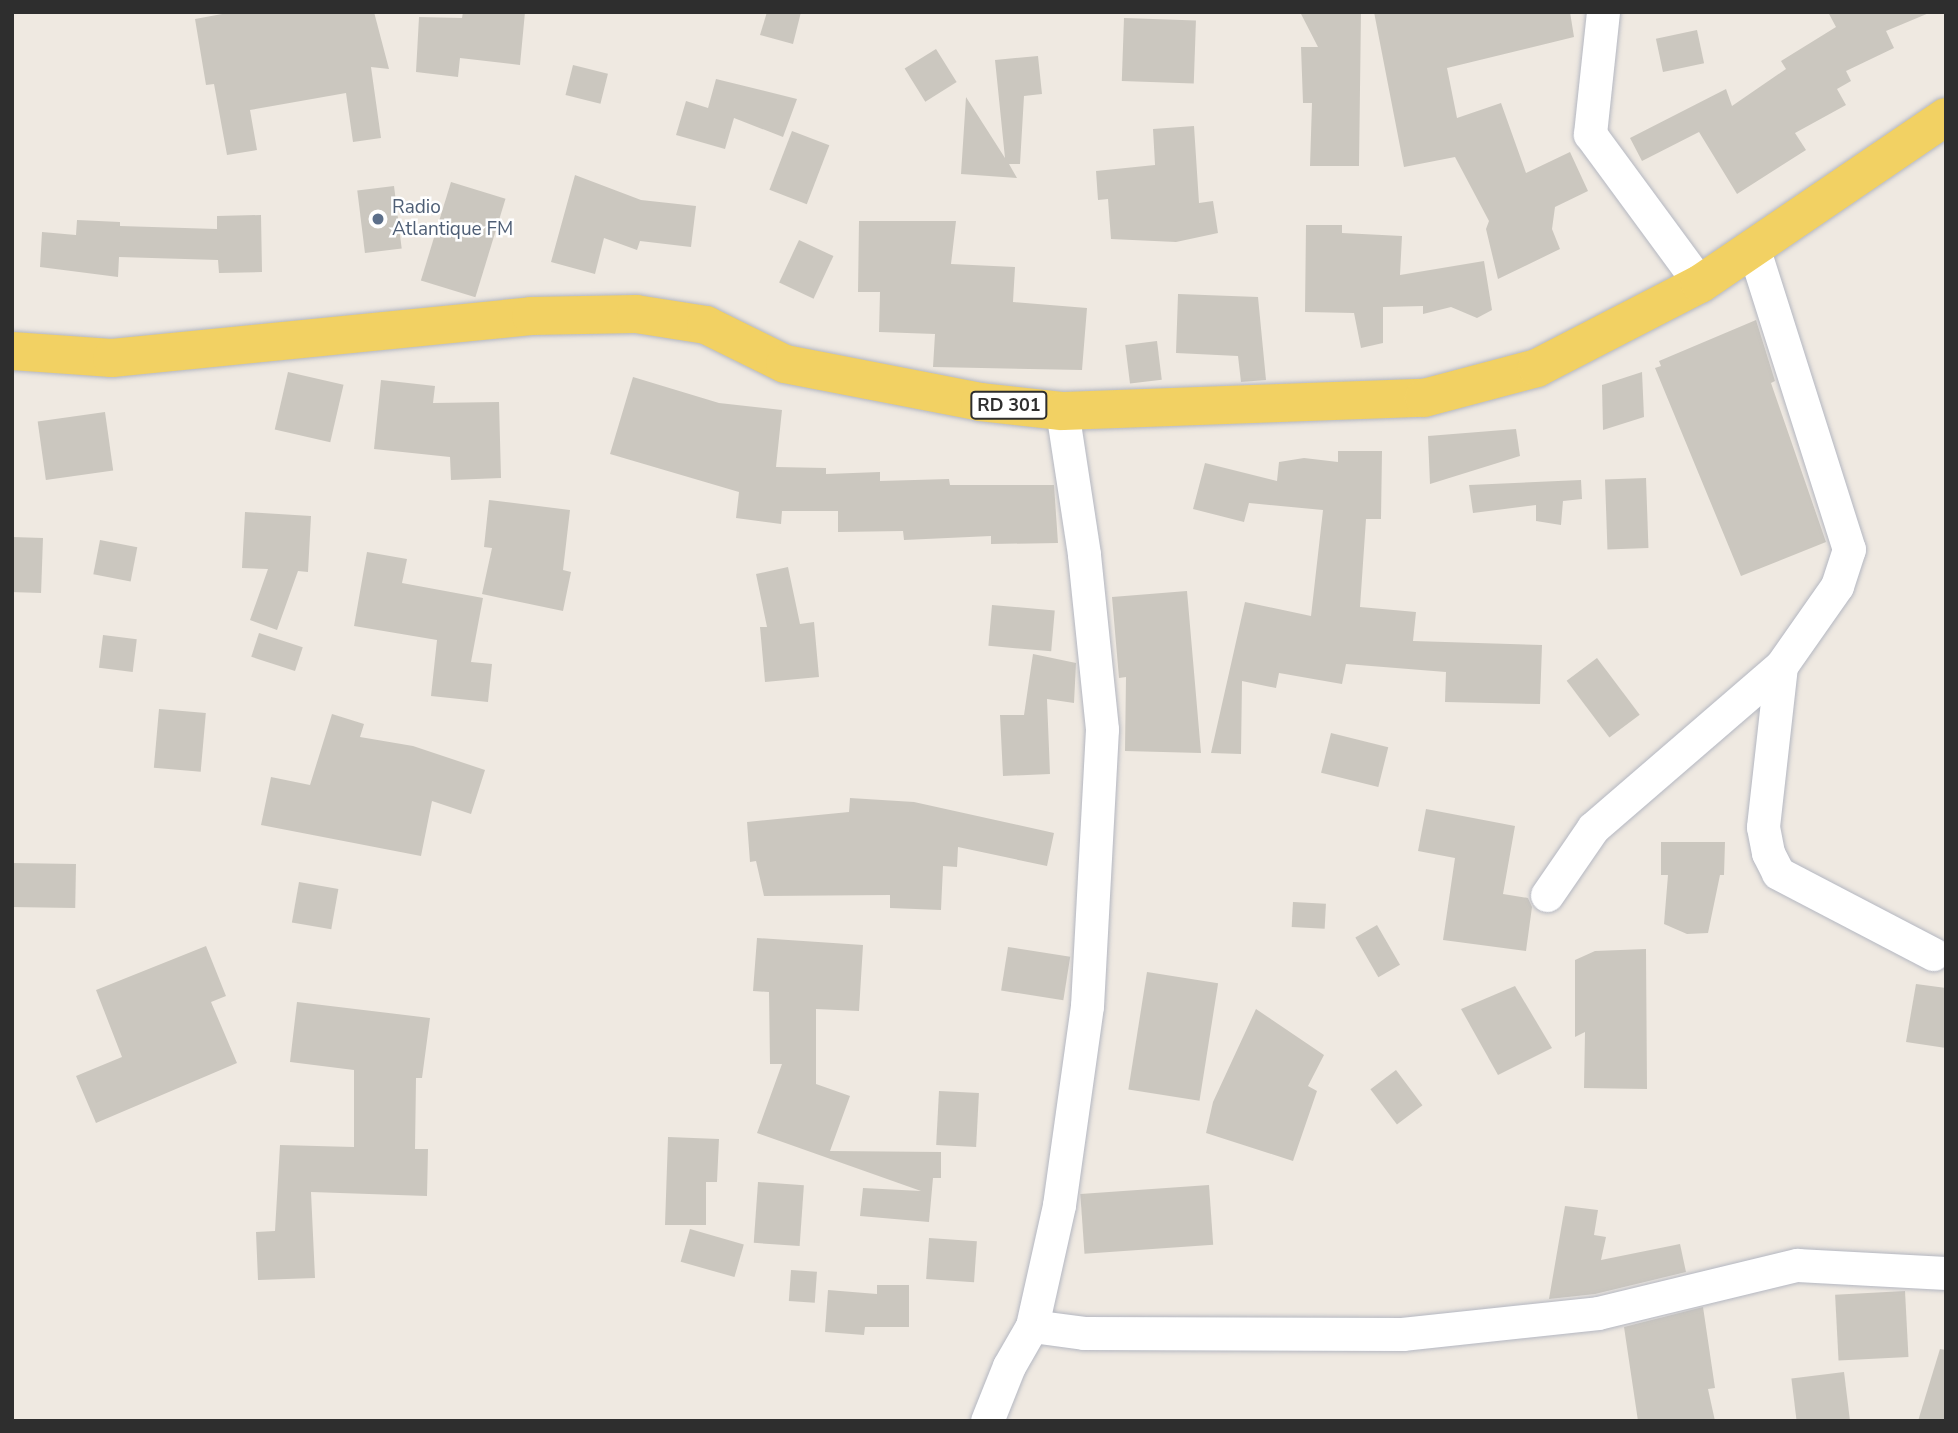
<!DOCTYPE html>
<style>
body{margin:0}
#map{position:relative;width:1958px;height:1433px;overflow:hidden;background:#efe9e1;font-family:"Nunito Sans",sans-serif}
div>[style]{position:absolute}
[style*='--x']{left:calc(var(--x)*1px);top:calc(var(--y)*1px);width:calc(var(--w)*1px);rotate:calc(var(--a)*1deg)}
.building>*{inset:0;background:#cbc7bf;transform-origin:0 0}
.roads{filter:drop-shadow(0 0 2px #b4b7c1) drop-shadow(0 0 2px #b4b7c1)}
.street>*{height:33px;margin:-16.5px;padding:0 16.5px;transform-origin:16.5px;border-radius:16.5px;background:#fff}
.primary>*{height:38px;margin:-19px;padding:0 19px;transform-origin:19px;border-radius:19px;background:#f2d163}
.dots>*{width:19px;height:19px;translate:-50% -50%;box-sizing:border-box;border:4px solid #fff;border-radius:50%}
span{translate:-50% -50%;white-space:nowrap;text-align:center;line-height:1.15;-webkit-text-stroke:5px #fff;paint-order:stroke}
.shield-label span{padding:2px 5px;background:#fff;border:2px solid;border-radius:5px;-webkit-text-stroke-width:0}
.shield-label{font-size:18px;color:#2e2e2e;font-weight:700}
.service-label{font-size:19px;color:#4e5e75}
.left{translate:0 -50%;text-align:left}
.frame{position:absolute;inset:0;border:14px solid #2e2e2e;pointer-events:none}
</style>
<div id="map">
<div class="building">
<div style="clip-path:polygon(233px 12px,374px 12px,389px 69px,371px 67px,381px 138px,353px 142px,346px 93px,250px 110px,257px 150px,227px 155px,214px 84px,206px 85px,195px 19px)"></div>
<div style="clip-path:polygon(463px 12px,525px 12px,520px 65px,460px 58px,458px 77px,416px 72px,419px 17px,462px 18px)"></div>
<div style="clip-path:polygon(767px 12px,801px 12px,793px 44px,760px 35px)"></div>
<div style="clip-path:polygon(1300px 12px,1361px 12px,1359px 166px,1310px 166px,1312px 103px,1303px 103px,1301px 47px,1318px 47px)"></div>
<div style="clip-path:polygon(1374px 12px,1570px 12px,1574px 37px,1447px 68px,1457px 118px,1501px 103px,1526px 173px,1570px 152px,1588px 191px,1555px 207px,1552px 229px,1560px 249px,1498px 279px,1486px 229px,1489px 221px,1455px 157px,1404px 167px)"></div>
<div style="clip-path:polygon(1828px 12px,1929px 13px,1886px 31px,1894px 48px,1846px 71px,1851px 81px,1837px 89px,1846px 105px,1795px 133px,1806px 150px,1737px 194px,1699px 132px,1642px 161px,1630px 138px,1726px 89px,1732px 106px,1786px 69px,1781px 61px,1836px 27px)"></div>
<div style="left:1124px;top:18px;width:72px;height:63px;rotate:2deg"></div>
<div style="left:1697px;top:30px;width:34px;height:42px;rotate:78deg"></div>
<div style="left:936px;top:49px;width:39px;height:37px;rotate:58deg"></div>
<div style="clip-path:polygon(1038px 56px,1042px 94px,1024px 96px,1020px 164px,1009px 164px,1017px 178px,961px 174px,966px 97px,1005px 158px,995px 60px)"></div>
<div style="left:573px;top:65px;width:36px;height:31px;rotate:14deg"></div>
<div style="clip-path:polygon(716px 79px,797px 99px,783px 137px,734px 118px,725px 149px,676px 135px,686px 101px,708px 108px)"></div>
<div style="clip-path:polygon(1194px 126px,1199px 203px,1213px 201px,1218px 233px,1176px 242px,1111px 239px,1108px 199px,1098px 200px,1096px 171px,1155px 165px,1153px 129px)"></div>
<div style="left:792px;top:131px;width:40px;height:63px;rotate:21deg"></div>
<div style="clip-path:polygon(575px 175px,641px 200px,696px 206px,691px 247px,640px 241px,637px 250px,604px 238px,595px 274px,551px 262px)"></div>
<div style="left:451px;top:182px;width:57px;height:103px;rotate:17deg"></div>
<div style="left:394px;top:186px;width:63px;height:37px;rotate:83deg"></div>
<div style="clip-path:polygon(261px 215px,262px 272px,219px 273px,218px 260px,119px 257px,118px 277px,40px 267px,42px 232px,76px 235px,77px 220px,120px 222px,120px 226px,217px 229px,217px 216px)"></div>
<div style="clip-path:polygon(859px 221px,956px 221px,951px 264px,1015px 267px,1013px 302px,1087px 308px,1082px 370px,933px 367px,935px 334px,879px 332px,880px 292px,858px 292px)"></div>
<div style="clip-path:polygon(1306px 225px,1342px 225px,1342px 233px,1402px 236px,1400px 275px,1484px 261px,1492px 310px,1477px 318px,1451px 307px,1423px 314px,1423px 306px,1383px 307px,1383px 343px,1361px 348px,1354px 313px,1305px 312px)"></div>
<div style="left:799px;top:240px;width:38px;height:47px;rotate:25deg"></div>
<div style="clip-path:polygon(1178px 294px,1258px 297px,1266px 380px,1241px 382px,1238px 356px,1176px 353px)"></div>
<div style="clip-path:polygon(1756px 320px,1775px 381px,1771px 383px,1826px 542px,1741px 576px,1655px 368px,1661px 366px,1659px 361px)"></div>
<div style="left:1157px;top:341px;width:39px;height:32px;rotate:83deg"></div>
<div style="left:288px;top:372px;width:57px;height:59px;rotate:13deg"></div>
<div style="clip-path:polygon(1642px 372px,1644px 417px,1603px 430px,1602px 385px)"></div>
<div style="clip-path:polygon(633px 377px,719px 403px,782px 410px,776px 467px,826px 468px,826px 474px,880px 472px,880px 481px,949px 479px,950px 485px,1054px 485px,1058px 543px,991px 544px,991px 536px,904px 540px,903px 531px,838px 532px,838px 511px,782px 511px,781px 524px,736px 518px,739px 492px,610px 454px)"></div>
<div style="clip-path:polygon(381px 380px,435px 386px,433px 403px,499px 402px,501px 478px,451px 480px,450px 457px,374px 449px)"></div>
<div style="left:105px;top:412px;width:59px;height:68px;rotate:82deg"></div>
<div style="clip-path:polygon(1516px 429px,1520px 456px,1430px 484px,1428px 436px)"></div>
<div style="clip-path:polygon(1338px 451px,1382px 451px,1381px 519px,1366px 519px,1360px 607px,1416px 612px,1413px 641px,1542px 645px,1540px 704px,1445px 702px,1446px 672px,1346px 664px,1342px 684px,1279px 673px,1276px 688px,1242px 681px,1241px 754px,1211px 753px,1245px 602px,1311px 616px,1323px 510px,1249px 503px,1244px 522px,1193px 509px,1205px 463px,1277px 481px,1279px 462px,1304px 458px,1338px 462px)"></div>
<div style="left:1646px;top:478px;width:70px;height:41px;rotate:88deg"></div>
<div style="clip-path:polygon(1581px 480px,1582px 499px,1563px 501px,1561px 525px,1536px 521px,1536px 505px,1473px 513px,1469px 485px)"></div>
<div style="clip-path:polygon(489px 500px,570px 510px,563px 570px,571px 572px,563px 611px,482px 594px,492px 548px,484px 547px)"></div>
<div style="clip-path:polygon(245px 512px,311px 516px,308px 572px,298px 571px,277px 630px,250px 620px,268px 569px,242px 568px)"></div>
<div style="left:12px;top:537px;width:31px;height:55px;rotate:2deg"></div>
<div style="left:100px;top:540px;width:38px;height:35px;rotate:11deg"></div>
<div style="clip-path:polygon(367px 552px,407px 559px,402px 583px,483px 598px,471px 662px,492px 664px,488px 702px,431px 696px,437px 640px,354px 626px)"></div>
<div style="clip-path:polygon(788px 567px,800px 624px,814px 622px,819px 677px,765px 682px,760px 627px,767px 627px,756px 574px)"></div>
<div style="clip-path:polygon(1187px 591px,1201px 753px,1125px 751px,1126px 677px,1119px 678px,1112px 597px)"></div>
<div style="left:992px;top:605px;width:63px;height:41px;rotate:5deg"></div>
<div style="left:259px;top:633px;width:46px;height:25px;rotate:18deg"></div>
<div style="left:103px;top:635px;width:34px;height:33px;rotate:7deg"></div>
<div style="clip-path:polygon(1033px 654px,1076px 663px,1074px 703px,1047px 699px,1050px 774px,1003px 776px,1000px 715px,1024px 715px)"></div>
<div style="left:1597px;top:658px;width:71px;height:38px;rotate:53deg"></div>
<div style="left:159px;top:709px;width:47px;height:59px;rotate:5deg"></div>
<div style="clip-path:polygon(332px 714px,364px 724px,360px 737px,413px 746px,485px 770px,471px 814px,432px 801px,421px 856px,261px 825px,271px 777px,310px 785px)"></div>
<div style="left:1331px;top:733px;width:59px;height:41px;rotate:14deg"></div>
<div style="clip-path:polygon(850px 798px,914px 802px,1054px 833px,1047px 866px,958px 847px,957px 867px,943px 866px,941px 910px,890px 908px,890px 895px,764px 896px,756px 861px,750px 862px,747px 822px,849px 812px)"></div>
<div style="clip-path:polygon(1426px 809px,1515px 826px,1503px 894px,1528px 898px,1532px 907px,1526px 951px,1443px 940px,1455px 858px,1418px 851px)"></div>
<div style="clip-path:polygon(1661px 842px,1725px 842px,1724px 875px,1720px 875px,1708px 933px,1687px 934px,1664px 924px,1668px 875px,1661px 875px)"></div>
<div style="left:12px;top:863px;width:64px;height:44px;rotate:1deg"></div>
<div style="left:299px;top:882px;width:40px;height:41px;rotate:10deg"></div>
<div style="left:1293px;top:902px;width:33px;height:25px;rotate:3deg"></div>
<div style="left:1377px;top:925px;width:46px;height:25px;rotate:60deg"></div>
<div style="clip-path:polygon(757px 938px,863px 945px,859px 1011px,816px 1009px,816px 1084px,850px 1096px,830px 1151px,941px 1152px,941px 1178px,933px 1178px,929px 1222px,860px 1216px,863px 1188px,921px 1191px,757px 1133px,782px 1064px,770px 1064px,769px 992px,753px 991px)"></div>
<div style="clip-path:polygon(206px 946px,226px 996px,211px 1002px,237px 1063px,96px 1123px,76px 1076px,122px 1057px,96px 990px)"></div>
<div style="left:1008px;top:947px;width:63px;height:44px;rotate:9deg"></div>
<div style="clip-path:polygon(1646px 949px,1647px 1089px,1584px 1088px,1585px 1032px,1575px 1037px,1575px 960px,1595px 951px)"></div>
<div style="left:1147px;top:972px;width:72px;height:119px;rotate:9deg"></div>
<div style="clip-path:polygon(1916px 984px,1946px 988px,1946px 1048px,1906px 1042px)"></div>
<div style="clip-path:polygon(1515px 986px,1552px 1048px,1498px 1075px,1461px 1009px)"></div>
<div style="clip-path:polygon(297px 1002px,430px 1018px,422px 1078px,416px 1078px,415px 1149px,428px 1149px,427px 1196px,311px 1192px,315px 1278px,258px 1280px,256px 1232px,275px 1231px,280px 1145px,354px 1147px,354px 1070px,290px 1062px)"></div>
<div style="clip-path:polygon(1256px 1009px,1324px 1055px,1308px 1086px,1317px 1091px,1293px 1161px,1206px 1133px,1213px 1102px)"></div>
<div style="left:1396px;top:1070px;width:44px;height:32px;rotate:53deg"></div>
<div style="left:939px;top:1091px;width:40px;height:54px;rotate:3deg"></div>
<div style="clip-path:polygon(668px 1137px,719px 1139px,717px 1182px,706px 1182px,706px 1225px,665px 1225px)"></div>
<div style="left:758px;top:1182px;width:46px;height:61px;rotate:4deg"></div>
<div style="left:1209px;top:1185px;width:60px;height:129px;rotate:86deg"></div>
<div style="clip-path:polygon(1565px 1206px,1598px 1210px,1594px 1235px,1606px 1237px,1601px 1260px,1680px 1244px,1686px 1272px,1595px 1294px,1549px 1299px)"></div>
<div style="left:690px;top:1229px;width:56px;height:34px;rotate:16deg"></div>
<div style="left:929px;top:1238px;width:48px;height:41px;rotate:4deg"></div>
<div style="left:791px;top:1270px;width:26px;height:31px;rotate:4deg"></div>
<div style="clip-path:polygon(877px 1285px,909px 1285px,909px 1327px,865px 1327px,864px 1335px,825px 1332px,828px 1290px,877px 1294px)"></div>
<div style="left:1905px;top:1291px;width:66px;height:70px;rotate:87deg"></div>
<div style="clip-path:polygon(1703px 1307px,1715px 1388px,1708px 1389px,1715px 1421px,1638px 1421px,1624px 1327px)"></div>
<div style="clip-path:polygon(1940px 1349px,1946px 1350px,1946px 1421px,1918px 1421px)"></div>
<div style="left:1844px;top:1372px;width:49px;height:53px;rotate:83deg"></div>
</div>
<div class="roads">
<div class="street">
<div style="--x:1603;--y:12;--w:123;--a:96.1"></div>
<div style="--x:1590;--y:134;--w:186;--a:53.7"></div>
<div style="--x:1754;--y:250;--w:314;--a:72.4"></div>
<div style="--x:1849;--y:549;--w:39;--a:108"></div>
<div style="--x:1837;--y:586;--w:98;--a:125"></div>
<div style="--x:1781;--y:666;--w:162;--a:96.4"></div>
<div style="--x:1763;--y:827;--w:26;--a:79"></div>
<div style="--x:1768;--y:853;--w:22;--a:63"></div>
<div style="--x:1778;--y:873;--w:175;--a:27.6"></div>
<div style="--x:1547;--y:895;--w:81;--a:-55.5"></div>
<div style="--x:1593;--y:828;--w:248;--a:-40.8"></div>
<div style="--x:1032;--y:1326;--w:52;--a:7.7"></div>
<div style="--x:1084;--y:1333;--w:318;--a:0.2"></div>
<div style="--x:1402;--y:1334;--w:197;--a:-6.1"></div>
<div style="--x:1598;--y:1313;--w:205;--a:-13.6"></div>
<div style="--x:1797;--y:1265;--w:149;--a:3.1"></div>
<div style="--x:987;--y:1421;--w:59;--a:-68.2"></div>
<div style="--x:1009;--y:1366;--w:46;--a:-60.1"></div>
<div style="--x:1032;--y:1326;--w:124;--a:-77.4"></div>
<div style="--x:1059;--y:1205;--w:201;--a:-82"></div>
<div style="--x:1087;--y:1006;--w:277;--a:-86.9"></div>
<div style="--x:1102;--y:729;--w:176;--a:-95.9"></div>
<div style="--x:1084;--y:554;--w:145;--a:-98.7"></div>
</div>
<div class="primary">
<div style="--x:12;--y:351;--w:100;--a:4"></div>
<div style="--x:112;--y:358;--w:421;--a:-5.7"></div>
<div style="--x:531;--y:316;--w:105;--a:-1.1"></div>
<div style="--x:636;--y:314;--w:71;--a:8.9"></div>
<div style="--x:706;--y:325;--w:88;--a:26.3"></div>
<div style="--x:785;--y:364;--w:199;--a:11"></div>
<div style="--x:980;--y:402;--w:82;--a:6.3"></div>
<div style="--x:1062;--y:411;--w:362;--a:-2.1"></div>
<div style="--x:1424;--y:398;--w:117;--a:-14.9"></div>
<div style="--x:1537;--y:368;--w:183;--a:-27.3"></div>
<div style="--x:1700;--y:284;--w:297;--a:-34.2"></div>
</div>
</div>
<div class="dots">
<div style="left:378px;top:219px;background:#5c6f8a"></div>
</div>
<div class="shield-label">
<span style="left:1009px;top:405px">RD 301</span>
</div>
<div class="service-label">
<span class="left" style="left:392px;top:219px">Radio<br>Atlantique FM</span>
</div>
<div class="frame"></div>
</div>
